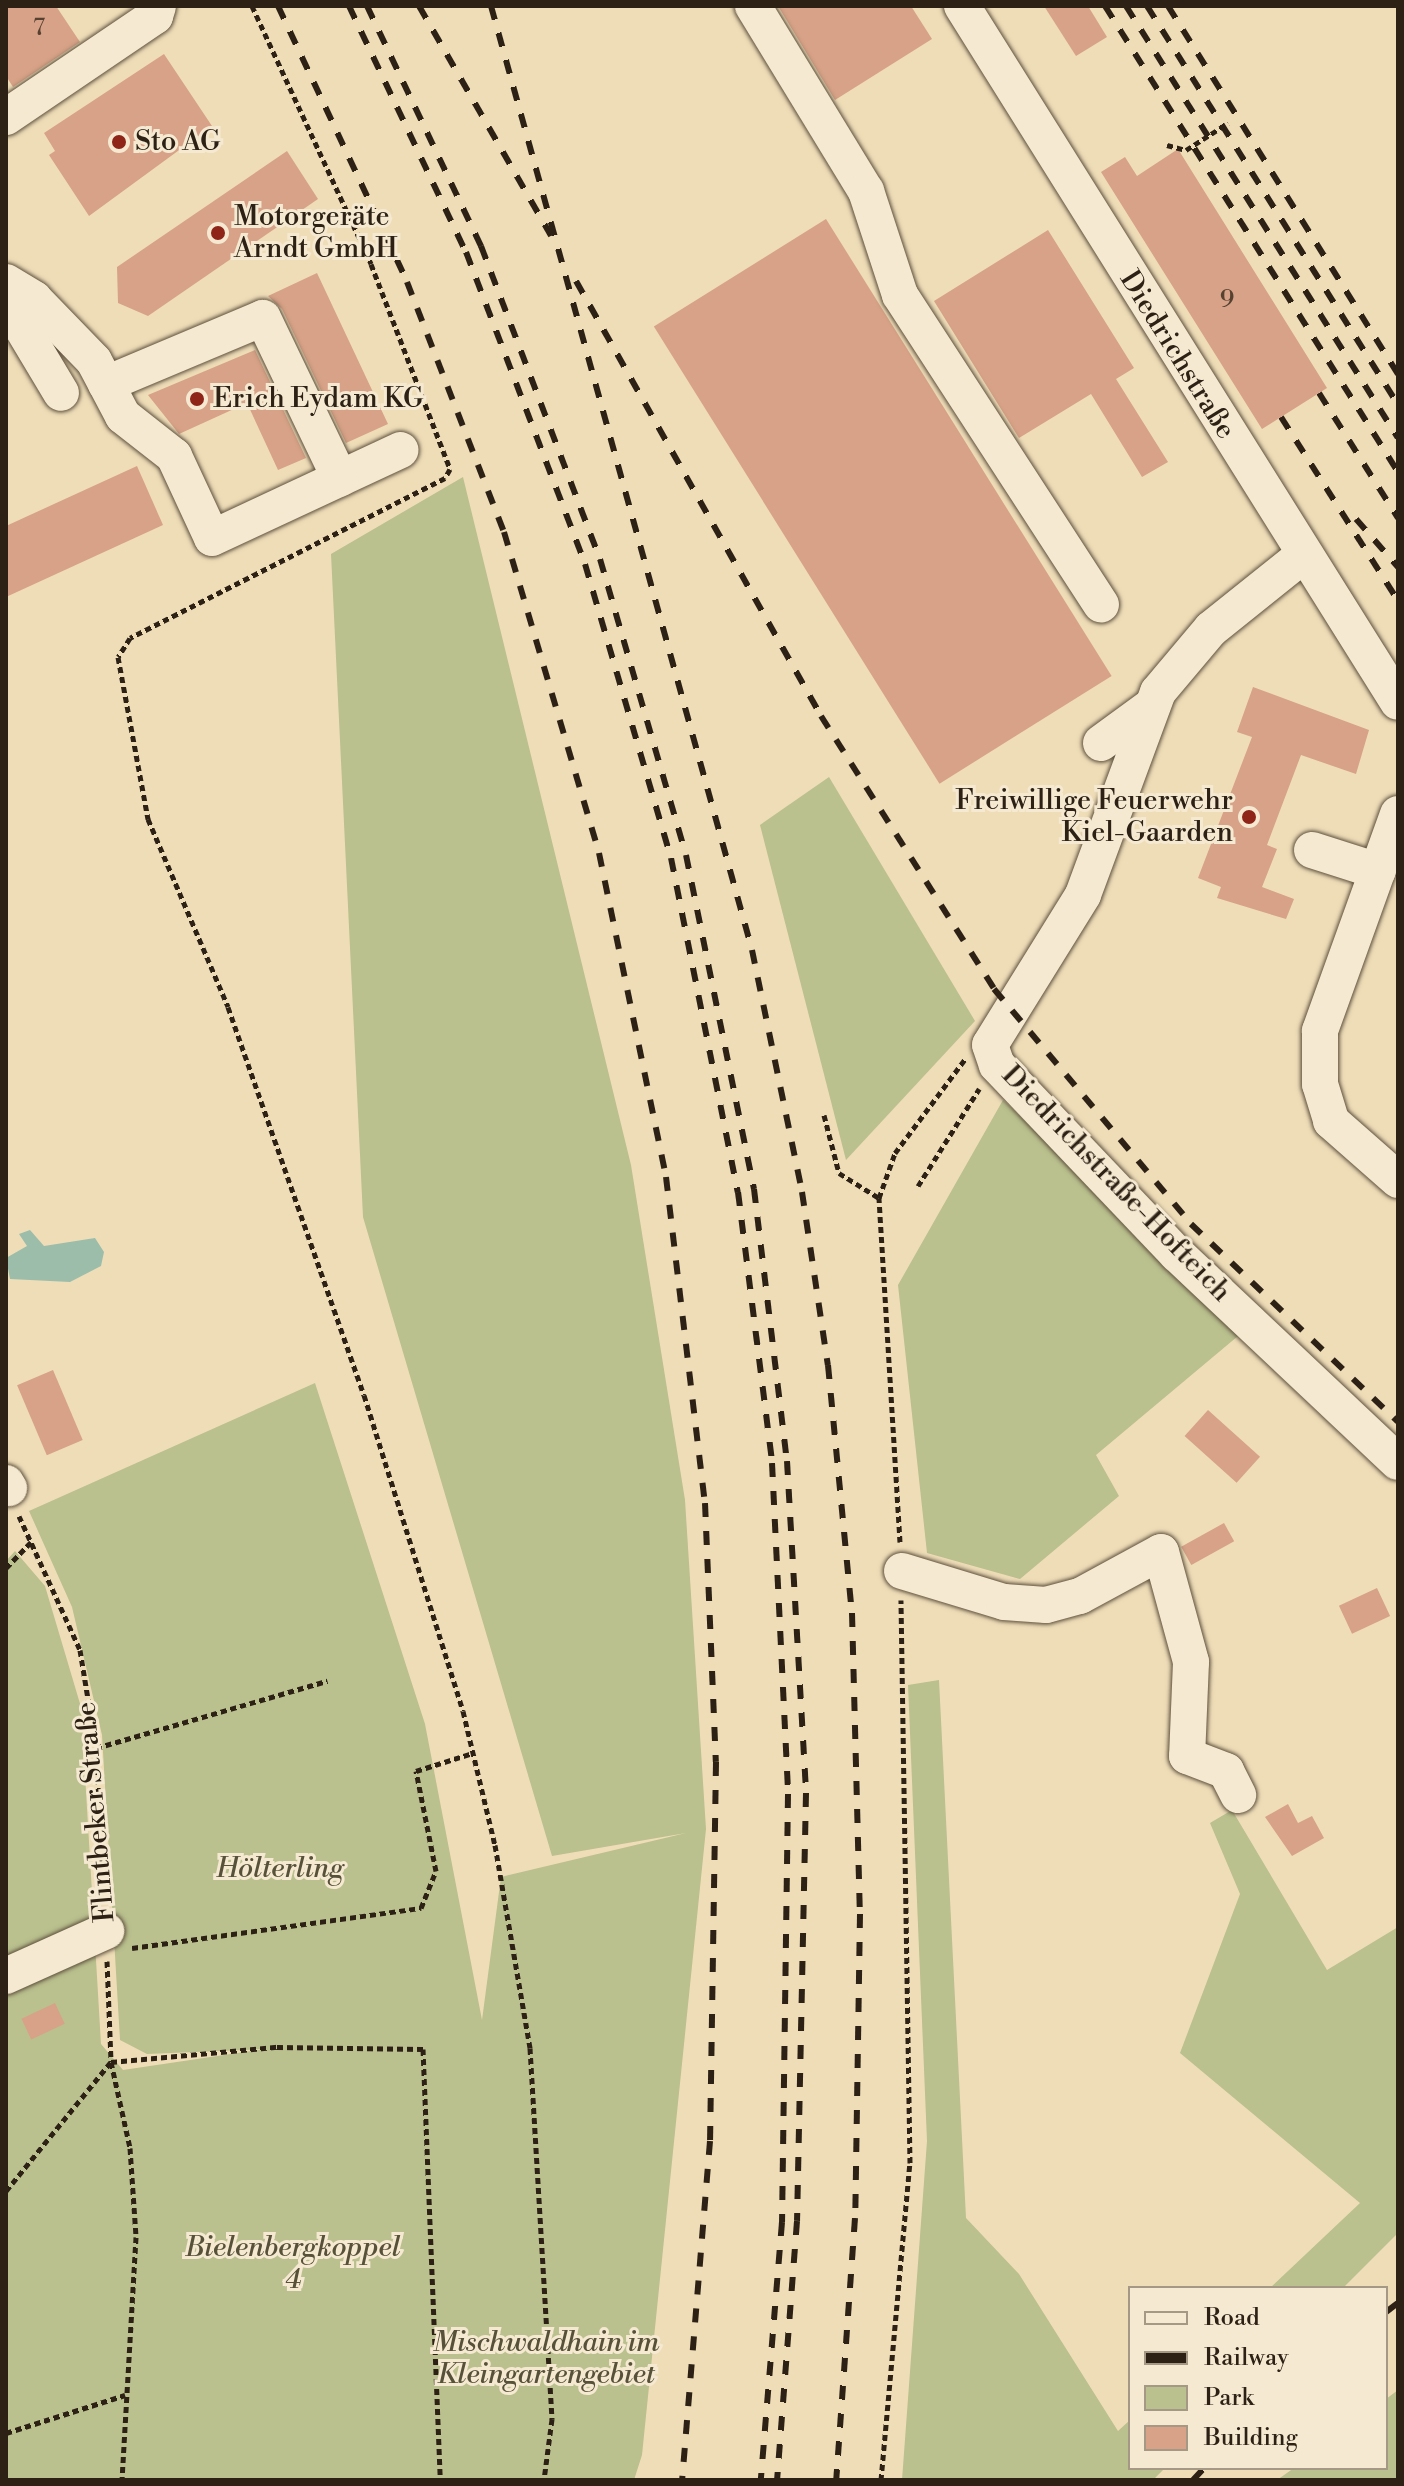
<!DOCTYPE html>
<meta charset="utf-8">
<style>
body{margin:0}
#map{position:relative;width:1404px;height:2486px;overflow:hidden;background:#efddb8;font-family:"Libre Bodoni",serif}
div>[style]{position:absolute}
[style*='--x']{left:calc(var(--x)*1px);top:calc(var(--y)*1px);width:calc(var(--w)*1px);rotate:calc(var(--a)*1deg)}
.green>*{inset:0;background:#bac08e}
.water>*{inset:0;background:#9bbdaa}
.building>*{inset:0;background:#d7a287;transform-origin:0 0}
.path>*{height:5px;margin-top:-2.5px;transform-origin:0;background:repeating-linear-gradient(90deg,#2c2114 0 6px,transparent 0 10px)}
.roads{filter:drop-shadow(0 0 2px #5d503d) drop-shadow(0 0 2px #5d503d)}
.minor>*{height:36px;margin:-18px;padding:0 18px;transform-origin:18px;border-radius:18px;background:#f5e9d1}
.rail>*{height:6px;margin-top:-3px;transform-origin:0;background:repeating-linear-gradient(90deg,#2c2114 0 14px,transparent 0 28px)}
.dots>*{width:22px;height:22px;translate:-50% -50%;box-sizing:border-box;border:4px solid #f5e9d1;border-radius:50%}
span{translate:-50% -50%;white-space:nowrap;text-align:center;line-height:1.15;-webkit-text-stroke:6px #f5e9d1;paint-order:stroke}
.number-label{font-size:24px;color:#574131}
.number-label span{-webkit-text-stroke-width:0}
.poi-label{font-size:28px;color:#2c2114}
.left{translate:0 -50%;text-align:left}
.right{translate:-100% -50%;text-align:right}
.street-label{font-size:28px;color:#2c2114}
.park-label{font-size:28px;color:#575139;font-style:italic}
.frame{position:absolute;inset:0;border:8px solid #2c2114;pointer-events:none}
.legend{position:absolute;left:1128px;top:2286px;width:260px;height:184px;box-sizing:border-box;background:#f5e9d1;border:2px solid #a59985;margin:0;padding:10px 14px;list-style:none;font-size:24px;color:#2c2114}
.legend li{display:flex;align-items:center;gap:16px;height:40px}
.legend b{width:40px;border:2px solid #a59985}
</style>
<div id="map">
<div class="green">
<div style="clip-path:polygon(463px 477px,631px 1165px,685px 1500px,706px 1829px,642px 2455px,634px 2480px,6px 2480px,6px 1561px,15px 1551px,45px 1586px,81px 1707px,101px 2044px,123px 2070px,265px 2049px,147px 2054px,120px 2040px,102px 1735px,72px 1607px,29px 1511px,315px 1383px,425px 1724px,482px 2020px,501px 1877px,686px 1833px,552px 1856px,363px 1217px,331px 554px)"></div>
<div style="clip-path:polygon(829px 777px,975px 1021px,846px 1160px,760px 825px)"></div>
<div style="clip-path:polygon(1003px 1100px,1244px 1331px,1096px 1455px,1119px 1496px,1020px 1579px,927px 1553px,898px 1285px)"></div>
<div style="clip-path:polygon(939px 1680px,966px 2218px,1019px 2274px,1118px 2431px,1130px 2420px,1130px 2468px,1165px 2468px,1153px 2480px,902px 2480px,927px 2141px,908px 1685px)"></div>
<div style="clip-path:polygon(1232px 1810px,1327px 1970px,1398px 1927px,1398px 2233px,1343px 2288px,1270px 2288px,1360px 2203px,1180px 2053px,1240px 1894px,1210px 1823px)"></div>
<div style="clip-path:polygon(1398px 2390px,1398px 2480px,1277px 2480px,1294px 2468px,1386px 2468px,1386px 2399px)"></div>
</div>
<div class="water">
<div style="clip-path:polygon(30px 1230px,44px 1246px,95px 1238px,104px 1252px,101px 1266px,70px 1282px,10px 1279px,6px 1258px,27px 1246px,19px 1234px)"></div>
</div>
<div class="building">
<div style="clip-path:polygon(6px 6px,56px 6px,80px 42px,13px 87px,6px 76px)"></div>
<div style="clip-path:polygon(778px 6px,911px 6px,932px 39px,835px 100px)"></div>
<div style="clip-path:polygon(1044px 6px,1088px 6px,1107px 37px,1076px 56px)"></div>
<div style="clip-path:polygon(164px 54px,212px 126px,89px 216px,49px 155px,55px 151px,44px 133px)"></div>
<div style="clip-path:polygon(1178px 149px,1327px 388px,1262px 429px,1101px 172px,1125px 157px,1137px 176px)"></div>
<div style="clip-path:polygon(287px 151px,318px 199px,148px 316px,118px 303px,117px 267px)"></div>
<div style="left:826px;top:219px;width:539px;height:203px;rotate:58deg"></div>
<div style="clip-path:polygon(1048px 230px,1134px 368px,1116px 379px,1168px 462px,1142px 477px,1091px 394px,1019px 438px,934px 301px)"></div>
<div style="clip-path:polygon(317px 273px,388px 424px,346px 443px,282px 309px,268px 296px)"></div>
<div style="clip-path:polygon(255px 350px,306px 458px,278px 470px,247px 403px,179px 434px,148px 395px)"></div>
<div style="clip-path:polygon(137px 466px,163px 525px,6px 597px,6px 526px)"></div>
<div style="clip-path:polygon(1253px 687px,1369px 730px,1356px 774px,1301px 755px,1267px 845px,1277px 849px,1262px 887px,1294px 899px,1286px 919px,1217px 898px,1221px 887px,1198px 878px,1252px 737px,1237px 732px)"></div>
<div style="left:53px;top:1370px;width:76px;height:39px;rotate:67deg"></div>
<div style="left:1208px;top:1410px;width:70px;height:35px;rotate:42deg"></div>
<div style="left:1224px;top:1523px;width:21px;height:49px;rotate:61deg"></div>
<div style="left:1377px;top:1588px;width:31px;height:42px;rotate:65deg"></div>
<div style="clip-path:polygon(1288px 1804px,1298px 1823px,1312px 1816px,1324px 1838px,1292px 1856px,1265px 1817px)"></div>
<div style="left:55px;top:2003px;width:23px;height:37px;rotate:65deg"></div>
</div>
<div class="path">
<div style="--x:252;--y:6;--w:284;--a:65.2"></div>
<div style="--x:371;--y:264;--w:220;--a:68.9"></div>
<div style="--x:450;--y:469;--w:10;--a:119"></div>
<div style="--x:445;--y:478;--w:353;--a:153.1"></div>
<div style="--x:130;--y:638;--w:22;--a:122"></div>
<div style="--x:118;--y:657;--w:165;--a:79.5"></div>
<div style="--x:148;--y:819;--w:204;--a:66.9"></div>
<div style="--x:228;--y:1007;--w:411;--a:70.7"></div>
<div style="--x:364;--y:1395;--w:331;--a:72.6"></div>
<div style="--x:463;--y:1711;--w:138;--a:76.6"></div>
<div style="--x:495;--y:1845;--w:206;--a:80.2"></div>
<div style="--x:530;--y:2048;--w:372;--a:86.6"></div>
<div style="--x:552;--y:2419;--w:62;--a:97.5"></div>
<div style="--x:1167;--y:145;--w:20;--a:15"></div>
<div style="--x:1186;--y:150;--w:50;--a:-32.7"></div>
<div style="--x:824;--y:1115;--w:60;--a:75.5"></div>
<div style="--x:839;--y:1173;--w:47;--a:32"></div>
<div style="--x:918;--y:1186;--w:115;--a:-57.8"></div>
<div style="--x:19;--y:1516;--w:147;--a:65.5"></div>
<div style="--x:80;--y:1650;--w:99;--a:80.7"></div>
<div style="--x:96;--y:1748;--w:155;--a:87"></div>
<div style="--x:900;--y:1542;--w:345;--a:-93.5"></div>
<div style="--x:879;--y:1198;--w:48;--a:-70.4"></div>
<div style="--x:895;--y:1153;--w:117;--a:-53.3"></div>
<div style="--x:6;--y:1568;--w:36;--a:-46"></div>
<div style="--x:96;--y:1748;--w:241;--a:-16.2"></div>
<div style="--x:132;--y:1948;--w:292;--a:-7.9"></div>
<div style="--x:421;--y:1908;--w:40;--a:-68"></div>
<div style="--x:436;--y:1871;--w:102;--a:-101.3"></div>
<div style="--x:416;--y:1771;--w:60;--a:-17.5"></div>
<div style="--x:107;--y:1961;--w:101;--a:87.7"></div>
<div style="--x:111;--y:2062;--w:88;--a:77.5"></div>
<div style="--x:130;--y:2148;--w:89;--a:86.1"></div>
<div style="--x:136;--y:2237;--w:243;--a:93.3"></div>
<div style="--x:6;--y:2191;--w:166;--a:-50.9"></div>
<div style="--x:111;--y:2062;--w:167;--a:-5.2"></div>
<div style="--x:277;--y:2047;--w:146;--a:0.8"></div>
<div style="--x:423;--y:2049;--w:431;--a:87.7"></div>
<div style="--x:6;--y:2433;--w:125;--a:-17.7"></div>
<div style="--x:881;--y:2480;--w:318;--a:-84.8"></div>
<div style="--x:910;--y:2163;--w:563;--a:-90.92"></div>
</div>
<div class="roads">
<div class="minor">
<div style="--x:753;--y:6;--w:217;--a:58.6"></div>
<div style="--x:866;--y:191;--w:109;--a:71.9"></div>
<div style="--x:900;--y:295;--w:369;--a:57"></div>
<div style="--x:962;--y:6;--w:821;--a:57.94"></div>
<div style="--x:6;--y:117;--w:180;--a:-34.1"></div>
<div style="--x:155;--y:16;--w:10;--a:-73"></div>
<div style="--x:6;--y:282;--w:33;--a:31"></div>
<div style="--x:34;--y:299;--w:86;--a:45.9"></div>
<div style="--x:94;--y:361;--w:62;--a:62.2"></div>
<div style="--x:123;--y:416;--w:65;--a:38.1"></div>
<div style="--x:174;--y:456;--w:90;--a:65.1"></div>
<div style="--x:212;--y:538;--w:208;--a:-25"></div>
<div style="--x:6;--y:301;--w:107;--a:59.1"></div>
<div style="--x:106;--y:384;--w:170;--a:-22.8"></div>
<div style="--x:263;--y:318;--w:178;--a:64.4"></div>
<div style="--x:1301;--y:557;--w:115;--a:141.3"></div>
<div style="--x:1211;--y:629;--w:82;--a:130.1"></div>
<div style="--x:1158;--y:692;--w:216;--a:110.3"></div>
<div style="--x:1083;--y:895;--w:176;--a:121.8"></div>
<div style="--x:990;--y:1045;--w:21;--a:71"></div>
<div style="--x:997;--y:1065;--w:261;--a:46.4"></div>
<div style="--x:1177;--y:1254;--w:303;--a:43.3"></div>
<div style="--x:1101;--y:743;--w:64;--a:-36.2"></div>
<div style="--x:1398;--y:814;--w:231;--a:109.8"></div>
<div style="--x:1320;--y:1031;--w:53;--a:90"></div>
<div style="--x:1320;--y:1084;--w:39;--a:73"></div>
<div style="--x:1331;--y:1121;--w:89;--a:41.4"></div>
<div style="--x:1312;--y:850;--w:69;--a:17.7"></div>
<div style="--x:6;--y:1483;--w:6;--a:59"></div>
<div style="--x:902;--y:1571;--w:107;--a:16.9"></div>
<div style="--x:1004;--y:1602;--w:42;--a:4.1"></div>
<div style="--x:1046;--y:1605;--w:35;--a:-15"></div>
<div style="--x:1080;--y:1596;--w:92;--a:-28.5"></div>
<div style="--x:1161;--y:1552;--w:114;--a:74.7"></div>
<div style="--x:1191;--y:1662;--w:94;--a:92.4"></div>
<div style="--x:1187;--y:1756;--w:42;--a:21"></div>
<div style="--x:1226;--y:1771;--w:27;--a:63"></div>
<div style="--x:6;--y:1976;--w:110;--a:-24.2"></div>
</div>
</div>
<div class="rail">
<div style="--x:278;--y:6;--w:305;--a:64.9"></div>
<div style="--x:407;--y:282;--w:268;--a:68.8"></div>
<div style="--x:504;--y:532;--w:335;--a:73.5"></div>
<div style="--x:599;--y:853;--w:331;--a:78.3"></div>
<div style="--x:666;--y:1177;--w:328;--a:83.2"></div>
<div style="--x:705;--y:1503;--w:259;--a:87.6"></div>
<div style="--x:716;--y:1762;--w:379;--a:90.9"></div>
<div style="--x:710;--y:2141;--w:340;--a:94.7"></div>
<div style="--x:349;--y:6;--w:272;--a:64.6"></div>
<div style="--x:466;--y:252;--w:334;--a:69.1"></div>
<div style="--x:585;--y:564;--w:306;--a:73.7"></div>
<div style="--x:671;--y:858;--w:341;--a:78.7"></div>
<div style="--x:738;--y:1192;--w:273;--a:82.8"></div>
<div style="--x:772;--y:1463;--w:331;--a:87.2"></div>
<div style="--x:788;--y:1794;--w:428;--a:90.8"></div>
<div style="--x:782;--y:2222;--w:259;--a:94.7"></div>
<div style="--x:367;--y:6;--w:266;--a:64.6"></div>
<div style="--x:481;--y:246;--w:335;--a:69.2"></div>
<div style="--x:600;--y:559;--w:308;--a:73.8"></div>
<div style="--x:686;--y:855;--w:341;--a:78.5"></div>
<div style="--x:754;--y:1189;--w:274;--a:83.1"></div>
<div style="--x:787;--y:1461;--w:333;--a:86.7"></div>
<div style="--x:806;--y:1793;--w:428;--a:91.2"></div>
<div style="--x:797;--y:2221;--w:260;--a:94.4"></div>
<div style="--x:419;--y:6;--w:265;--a:60.1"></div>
<div style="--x:491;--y:6;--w:979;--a:74.54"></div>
<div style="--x:752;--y:950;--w:247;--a:78.3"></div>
<div style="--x:802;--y:1192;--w:175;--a:81.5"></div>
<div style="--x:828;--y:1365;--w:249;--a:84.5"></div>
<div style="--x:852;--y:1613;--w:301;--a:88.5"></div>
<div style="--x:860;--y:1914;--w:304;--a:90.9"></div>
<div style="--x:855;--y:2218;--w:263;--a:94.1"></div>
<div style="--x:1105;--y:6;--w:550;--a:57.84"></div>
<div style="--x:1126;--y:6;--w:510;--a:57.8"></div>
<div style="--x:1147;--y:6;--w:471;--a:57.8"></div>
<div style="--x:1168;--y:6;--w:434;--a:58"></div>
<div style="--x:576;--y:281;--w:499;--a:60.6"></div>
<div style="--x:821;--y:716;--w:323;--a:57.6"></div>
<div style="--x:994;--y:989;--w:307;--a:50"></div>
<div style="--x:1191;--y:1224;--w:286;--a:43.7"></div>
<div style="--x:1319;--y:393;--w:148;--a:57.7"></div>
<div style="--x:1281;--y:417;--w:218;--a:57.5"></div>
<div style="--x:1356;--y:519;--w:64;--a:48.8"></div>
<div style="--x:1386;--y:2312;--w:15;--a:-37"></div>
<div style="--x:1193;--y:2480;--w:16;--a:-47"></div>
</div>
<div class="dots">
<div style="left:119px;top:142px;background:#8f2418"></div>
<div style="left:218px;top:233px;background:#8f2418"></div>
<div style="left:197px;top:399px;background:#8f2418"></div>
<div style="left:1249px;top:817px;background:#8f2418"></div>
</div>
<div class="number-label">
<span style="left:39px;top:29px">7</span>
<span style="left:1227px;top:301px">9</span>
</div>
<div class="poi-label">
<span class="left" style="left:135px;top:142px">Sto AG</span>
<span class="left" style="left:234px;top:233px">Motorgeräte<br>Arndt GmbH</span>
<span class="left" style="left:213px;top:399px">Erich Eydam KG</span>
<span class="right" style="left:1233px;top:817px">Freiwillige Feuerwehr<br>Kiel-Gaarden</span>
</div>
<div class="street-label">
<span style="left:1177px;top:355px;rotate:58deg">Diedrichstraße</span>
<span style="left:1116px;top:1184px;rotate:46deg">Diedrichstraße-Hofteich</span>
<span style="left:96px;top:1812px;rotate:-95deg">Flintbeker Straße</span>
</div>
<div class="park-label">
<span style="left:280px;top:1869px">Hölterling</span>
<span style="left:293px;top:2264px">Bielenbergkoppel<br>4</span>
<span style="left:546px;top:2359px">Mischwaldhain im<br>Kleingartengebiet</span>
</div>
<div class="frame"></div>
<ul class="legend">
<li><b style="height:10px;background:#f5e9d1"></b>Road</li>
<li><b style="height:10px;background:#2c2114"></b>Railway</li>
<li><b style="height:22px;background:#bac08e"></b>Park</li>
<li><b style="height:22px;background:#d7a287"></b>Building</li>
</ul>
</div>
